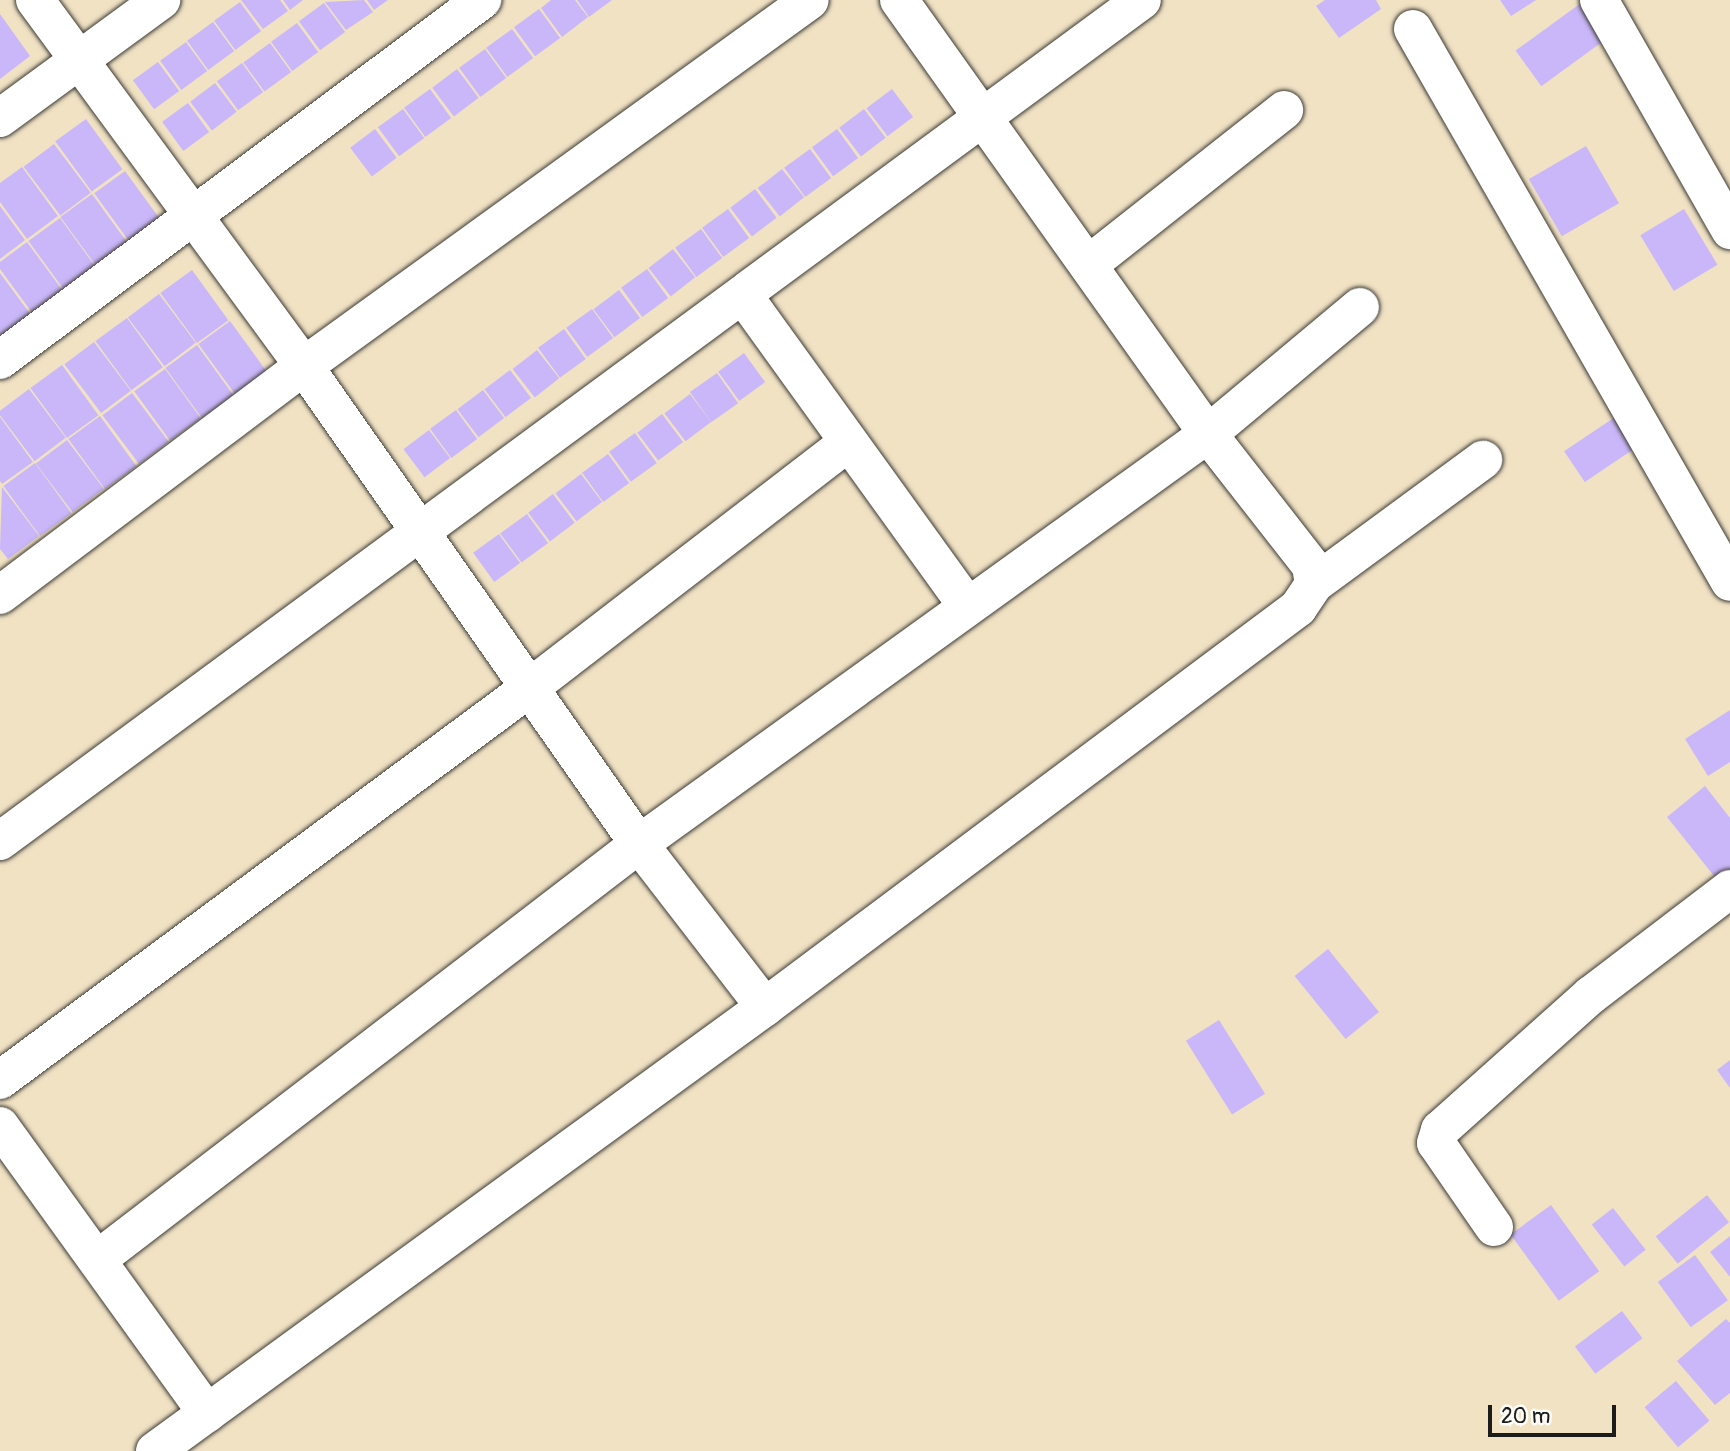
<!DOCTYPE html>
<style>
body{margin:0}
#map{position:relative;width:1730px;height:1451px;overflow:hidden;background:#f1e2c4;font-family:Pangolin,sans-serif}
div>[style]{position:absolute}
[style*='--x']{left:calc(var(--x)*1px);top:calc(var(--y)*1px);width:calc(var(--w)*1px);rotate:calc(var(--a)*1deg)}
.building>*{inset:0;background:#cab7f9;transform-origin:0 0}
.roads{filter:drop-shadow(0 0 2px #3c3a35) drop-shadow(0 0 2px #3c3a35)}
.street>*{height:38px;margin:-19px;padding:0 19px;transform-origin:19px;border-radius:19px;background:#fff}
span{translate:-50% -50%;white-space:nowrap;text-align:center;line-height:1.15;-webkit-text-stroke:5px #fdfcf7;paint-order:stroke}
.scale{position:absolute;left:1488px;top:1405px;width:128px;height:32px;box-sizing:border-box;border:4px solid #1c1c1c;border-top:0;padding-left:9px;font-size:21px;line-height:24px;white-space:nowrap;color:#1c1c1c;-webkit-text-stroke:5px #fdfcf7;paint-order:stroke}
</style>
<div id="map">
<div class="building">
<div style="clip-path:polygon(241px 0,280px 0,288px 11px,263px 29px)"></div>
<div style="clip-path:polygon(283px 0,303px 0,290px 10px)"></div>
<div style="clip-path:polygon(364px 0,373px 12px,346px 30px,325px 2px)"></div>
<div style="clip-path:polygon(367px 0,388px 0,374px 10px)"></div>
<div style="clip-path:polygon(551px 0,575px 0,588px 17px,562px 37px,541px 8px)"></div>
<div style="clip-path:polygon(577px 0,612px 0,589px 17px)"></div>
<div style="clip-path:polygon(1325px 0,1376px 0,1381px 9px,1339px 38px,1316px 6px)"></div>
<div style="clip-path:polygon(1500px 0,1536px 0,1511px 16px)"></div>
<div style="left:240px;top:2px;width:36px;height:32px;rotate:54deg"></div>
<div style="left:324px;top:3px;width:36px;height:31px;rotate:54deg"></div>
<div style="left:1581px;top:3px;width:44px;height:81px;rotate:54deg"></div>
<div style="left:539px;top:9px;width:36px;height:31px;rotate:54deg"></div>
<div style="clip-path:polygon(0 14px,30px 56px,0 79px)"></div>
<div style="left:213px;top:22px;width:36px;height:32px;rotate:54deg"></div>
<div style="left:297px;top:23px;width:36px;height:32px;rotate:54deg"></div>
<div style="left:512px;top:29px;width:36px;height:32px;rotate:54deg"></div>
<div style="left:186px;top:42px;width:36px;height:32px;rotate:54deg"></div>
<div style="left:270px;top:43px;width:36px;height:33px;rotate:54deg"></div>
<div style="left:485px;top:49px;width:36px;height:32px;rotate:54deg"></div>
<div style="left:158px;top:62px;width:36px;height:31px;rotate:54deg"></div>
<div style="left:242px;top:63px;width:36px;height:31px;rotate:54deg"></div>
<div style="left:457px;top:69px;width:36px;height:31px;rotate:53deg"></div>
<div style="left:215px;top:83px;width:36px;height:31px;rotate:53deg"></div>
<div style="left:430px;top:89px;width:36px;height:32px;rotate:54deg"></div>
<div style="left:892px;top:89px;width:35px;height:32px;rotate:53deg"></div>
<div style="left:188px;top:103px;width:36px;height:32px;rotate:54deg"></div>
<div style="left:403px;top:109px;width:36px;height:31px;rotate:54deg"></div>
<div style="left:864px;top:109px;width:36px;height:31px;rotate:53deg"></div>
<div style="left:86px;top:119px;width:62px;height:38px;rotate:54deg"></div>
<div style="left:375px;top:129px;width:36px;height:31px;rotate:53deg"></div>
<div style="left:837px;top:129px;width:36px;height:31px;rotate:54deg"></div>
<div style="left:54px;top:144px;width:61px;height:38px;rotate:53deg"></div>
<div style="left:1586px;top:146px;width:66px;height:66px;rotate:60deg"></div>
<div style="left:810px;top:149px;width:36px;height:32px;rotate:54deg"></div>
<div style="clip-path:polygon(22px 167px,58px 216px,27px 239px,0 202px,0 183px)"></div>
<div style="left:782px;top:169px;width:36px;height:31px;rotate:52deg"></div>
<div style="left:125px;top:171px;width:60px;height:38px;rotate:54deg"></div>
<div style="left:755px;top:189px;width:36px;height:31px;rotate:53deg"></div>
<div style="left:92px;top:194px;width:62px;height:39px;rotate:54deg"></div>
<div style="clip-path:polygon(0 206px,25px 240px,0 259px)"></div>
<div style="left:728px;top:209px;width:36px;height:32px;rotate:54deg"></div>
<div style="left:1684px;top:209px;width:65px;height:51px;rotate:59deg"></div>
<div style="left:60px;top:218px;width:61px;height:39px;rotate:54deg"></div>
<div style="left:701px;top:229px;width:36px;height:32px;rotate:54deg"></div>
<div style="clip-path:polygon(27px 242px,63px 291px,33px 314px,0 269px,0 262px)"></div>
<div style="left:673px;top:249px;width:36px;height:31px;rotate:52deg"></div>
<div style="left:647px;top:269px;width:36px;height:32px;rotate:54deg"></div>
<div style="left:192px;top:270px;width:62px;height:39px;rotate:54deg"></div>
<div style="clip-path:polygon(0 273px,31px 315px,0 337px)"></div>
<div style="left:619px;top:290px;width:35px;height:32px;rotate:53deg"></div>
<div style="left:159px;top:294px;width:61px;height:39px;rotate:53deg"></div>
<div style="left:592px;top:309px;width:36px;height:32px;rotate:54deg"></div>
<div style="left:127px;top:318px;width:61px;height:39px;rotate:54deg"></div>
<div style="left:230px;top:321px;width:62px;height:39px;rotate:54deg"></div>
<div style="left:564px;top:329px;width:37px;height:32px;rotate:54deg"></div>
<div style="left:94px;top:342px;width:61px;height:37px;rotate:53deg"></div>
<div style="left:197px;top:345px;width:62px;height:39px;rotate:54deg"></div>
<div style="left:537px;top:350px;width:36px;height:31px;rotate:52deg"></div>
<div style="left:744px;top:353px;width:36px;height:32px;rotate:54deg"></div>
<div style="left:62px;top:365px;width:62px;height:39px;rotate:54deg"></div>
<div style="left:165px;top:369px;width:61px;height:38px;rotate:54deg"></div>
<div style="left:510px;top:370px;width:35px;height:32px;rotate:53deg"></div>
<div style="left:717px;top:373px;width:37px;height:33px;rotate:55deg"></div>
<div style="left:29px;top:389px;width:61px;height:39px;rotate:53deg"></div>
<div style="left:483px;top:390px;width:35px;height:32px;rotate:53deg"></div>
<div style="left:132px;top:393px;width:61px;height:37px;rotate:53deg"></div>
<div style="left:690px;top:394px;width:35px;height:32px;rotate:53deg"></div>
<div style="left:456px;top:410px;width:36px;height:32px;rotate:54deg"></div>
<div style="left:662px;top:414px;width:35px;height:31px;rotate:53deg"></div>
<div style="left:1618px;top:415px;width:37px;height:65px;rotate:56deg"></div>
<div style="left:100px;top:416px;width:62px;height:39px;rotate:54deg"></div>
<div style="clip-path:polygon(0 417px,33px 462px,2px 484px,0 481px)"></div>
<div style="left:429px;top:430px;width:35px;height:32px;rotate:53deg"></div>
<div style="left:635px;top:433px;width:37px;height:32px;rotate:54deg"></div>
<div style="left:67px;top:440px;width:61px;height:39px;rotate:53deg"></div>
<div style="left:608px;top:454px;width:36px;height:32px;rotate:54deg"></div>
<div style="left:35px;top:463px;width:62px;height:39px;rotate:54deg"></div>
<div style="left:581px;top:474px;width:35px;height:32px;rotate:53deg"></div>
<div style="clip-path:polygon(2px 487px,39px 536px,8px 559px,0 549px)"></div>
<div style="left:553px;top:494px;width:36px;height:31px;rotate:53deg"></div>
<div style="left:527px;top:514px;width:36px;height:33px;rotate:54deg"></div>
<div style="left:499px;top:534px;width:36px;height:32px;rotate:54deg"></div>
<div style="clip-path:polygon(1730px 710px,1730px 762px,1708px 776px,1685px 739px)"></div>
<div style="clip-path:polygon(1705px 786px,1730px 818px,1730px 871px,1718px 881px,1667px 817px)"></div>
<div style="left:1328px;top:949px;width:81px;height:43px;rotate:51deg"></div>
<div style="left:1219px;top:1020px;width:87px;height:39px;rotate:58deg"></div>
<div style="clip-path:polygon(1730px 1060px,1730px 1088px,1717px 1070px)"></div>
<div style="left:1707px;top:1195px;width:35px;height:66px;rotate:51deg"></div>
<div style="left:1551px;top:1205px;width:82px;height:50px;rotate:54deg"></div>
<div style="left:1613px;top:1208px;width:53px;height:27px;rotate:52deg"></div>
<div style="clip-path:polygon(1730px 1236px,1730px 1277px,1710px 1252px)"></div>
<div style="left:1695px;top:1255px;width:56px;height:46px;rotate:54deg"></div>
<div style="left:1622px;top:1311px;width:34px;height:59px;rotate:53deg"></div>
<div style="clip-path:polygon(1726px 1319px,1730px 1323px,1730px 1393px,1715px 1405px,1677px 1361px)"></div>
<div style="left:1676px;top:1381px;width:52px;height:41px;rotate:50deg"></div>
</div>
<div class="roads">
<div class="street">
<div style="--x:35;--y:0;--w:454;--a:53.7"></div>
<div style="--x:304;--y:366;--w:584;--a:54.98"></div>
<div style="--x:639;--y:844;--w:206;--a:52.3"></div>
<div style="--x:899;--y:0;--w:533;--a:54.55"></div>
<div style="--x:1208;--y:434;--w:167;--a:52"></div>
<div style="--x:1311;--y:566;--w:18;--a:81"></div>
<div style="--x:1599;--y:0;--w:265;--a:60.3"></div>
<div style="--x:1413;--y:29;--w:637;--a:60.18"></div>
<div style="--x:0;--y:118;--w:200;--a:-36.2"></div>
<div style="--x:1088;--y:265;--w:250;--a:-38.3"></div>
<div style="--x:743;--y:295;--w:383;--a:54.2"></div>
<div style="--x:0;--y:360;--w:602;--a:-36.76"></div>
<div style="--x:0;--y:595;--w:381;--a:-37"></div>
<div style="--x:304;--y:366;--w:624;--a:-35.88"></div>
<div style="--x:0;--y:841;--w:1418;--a:-36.37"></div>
<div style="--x:0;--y:1080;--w:657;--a:-36.52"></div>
<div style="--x:528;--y:689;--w:403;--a:-37.6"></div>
<div style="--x:0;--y:1126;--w:354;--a:54.2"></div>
<div style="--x:1494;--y:1227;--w:102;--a:-124.6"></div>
<div style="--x:1436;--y:1143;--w:14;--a:-73"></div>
<div style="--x:1440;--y:1130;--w:203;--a:-41.8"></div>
<div style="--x:1591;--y:995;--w:175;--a:-37.3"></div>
<div style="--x:98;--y:1259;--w:682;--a:-37.49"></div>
<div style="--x:639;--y:844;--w:701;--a:-35.78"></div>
<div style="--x:1208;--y:434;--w:198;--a:-39.9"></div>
<div style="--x:155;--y:1451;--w:754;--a:-36.05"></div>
<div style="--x:765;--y:1007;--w:666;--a:-36.82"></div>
<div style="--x:1298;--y:608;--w:29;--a:-56"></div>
<div style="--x:1314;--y:584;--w:210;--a:-36.3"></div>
</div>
</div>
<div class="scale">20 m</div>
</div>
